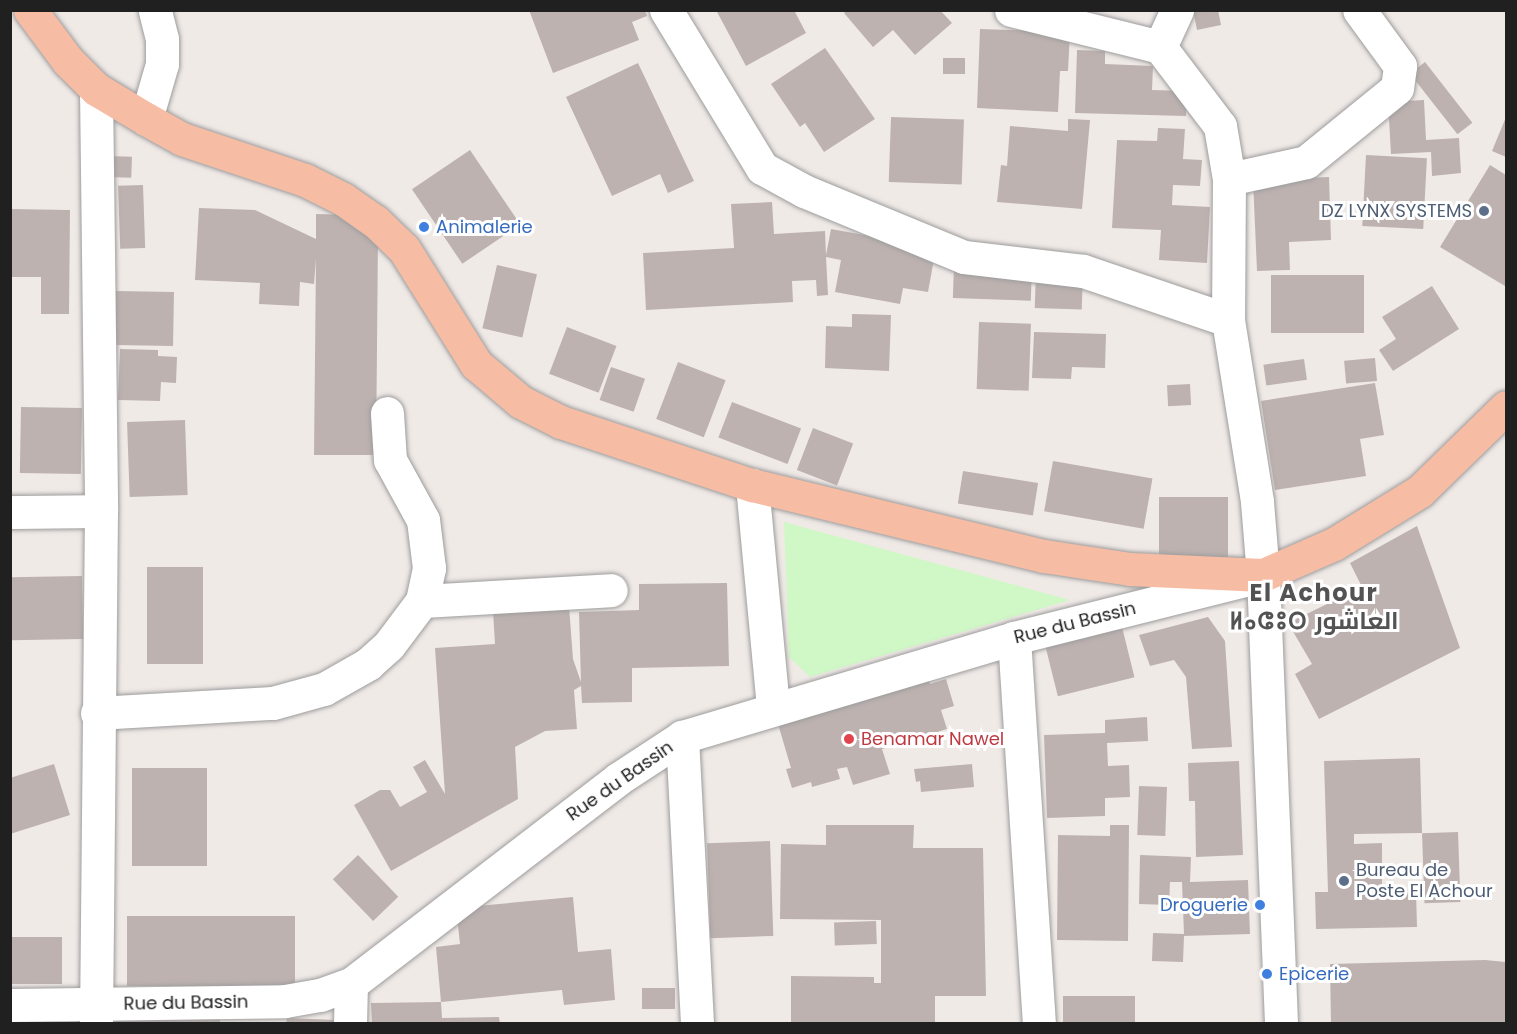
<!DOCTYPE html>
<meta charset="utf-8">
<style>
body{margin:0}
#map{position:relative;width:1517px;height:1034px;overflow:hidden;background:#f0eae7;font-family:Poppins,Cairo,"Noto Sans Tifinagh",sans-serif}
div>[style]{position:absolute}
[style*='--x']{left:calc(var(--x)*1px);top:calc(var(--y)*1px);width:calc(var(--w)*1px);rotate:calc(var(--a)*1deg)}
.park>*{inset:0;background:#d0f7c6}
.building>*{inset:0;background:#bdb2b0;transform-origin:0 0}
.roads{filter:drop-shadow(0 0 2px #9d9d9d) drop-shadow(0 0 2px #9d9d9d)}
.minor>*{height:33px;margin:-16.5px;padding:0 16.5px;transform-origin:16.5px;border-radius:16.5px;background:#fff}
.major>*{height:33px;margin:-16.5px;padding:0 16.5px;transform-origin:16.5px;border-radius:16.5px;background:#f7bda4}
.dots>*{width:16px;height:16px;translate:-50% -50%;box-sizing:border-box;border:3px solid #fff;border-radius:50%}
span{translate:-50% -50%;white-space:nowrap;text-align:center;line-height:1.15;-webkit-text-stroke:6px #fff;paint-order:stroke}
.service-label{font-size:18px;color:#4e5e75}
.right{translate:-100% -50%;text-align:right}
.left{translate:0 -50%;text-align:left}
.shop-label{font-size:18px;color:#366cbe}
.street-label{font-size:18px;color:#202020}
.health-label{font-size:18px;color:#be3a42}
.district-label{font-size:24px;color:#535353;font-weight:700;letter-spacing:1.5px}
.frame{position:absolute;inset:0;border:12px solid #202020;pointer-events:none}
</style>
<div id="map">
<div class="park">
<div style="clip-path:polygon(784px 522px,1070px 600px,810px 677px,789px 657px)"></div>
</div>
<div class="building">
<div style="clip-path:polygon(529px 10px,645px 10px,647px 16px,632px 22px,639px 40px,553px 73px)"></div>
<div style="clip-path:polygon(716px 10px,794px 10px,806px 33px,746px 66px)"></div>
<div style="clip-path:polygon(847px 10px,940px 10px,952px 23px,915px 55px,893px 30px,873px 47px,844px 13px)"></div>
<div style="clip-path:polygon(1193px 10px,1218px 10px,1221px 25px,1197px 30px)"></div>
<div style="clip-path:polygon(980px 29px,1070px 32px,1068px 71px,1060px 71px,1058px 112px,977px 108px)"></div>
<div style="clip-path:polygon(825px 48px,875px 119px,824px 152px,805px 123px,800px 127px,771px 84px)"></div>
<div style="clip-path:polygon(1077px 50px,1105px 51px,1105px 64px,1153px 66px,1152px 90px,1187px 91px,1186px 116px,1075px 113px)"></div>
<div style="left:943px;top:58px;width:22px;height:16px"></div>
<div style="left:1425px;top:62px;width:77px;height:19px;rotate:52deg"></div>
<div style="clip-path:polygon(638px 63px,694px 181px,668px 193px,660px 174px,612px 196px,566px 97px)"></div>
<div style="clip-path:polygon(1424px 100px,1426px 140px,1459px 138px,1461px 173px,1432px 176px,1431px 152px,1391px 154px,1388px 102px)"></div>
<div style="left:891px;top:117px;width:73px;height:65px;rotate:2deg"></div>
<div style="clip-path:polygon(1506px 117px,1506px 157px,1492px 151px)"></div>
<div style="clip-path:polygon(1068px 119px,1090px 120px,1082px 209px,997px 202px,1001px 165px,1007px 166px,1010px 126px,1068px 131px)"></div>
<div style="clip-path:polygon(1158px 128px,1185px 129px,1183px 159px,1202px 160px,1200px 186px,1173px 185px,1172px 205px,1210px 207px,1207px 263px,1159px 260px,1161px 230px,1112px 228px,1117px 140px,1157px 141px)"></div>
<div style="left:470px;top:150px;width:90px;height:70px;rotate:56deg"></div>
<div style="left:1366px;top:155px;width:61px;height:71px;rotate:3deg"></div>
<div style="left:107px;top:156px;width:25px;height:21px;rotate:2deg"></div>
<div style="clip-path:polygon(1490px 165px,1506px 175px,1505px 286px,1440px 247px)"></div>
<div style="clip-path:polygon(1329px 177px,1331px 240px,1289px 242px,1290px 270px,1257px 271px,1253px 180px)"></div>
<div style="left:143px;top:185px;width:63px;height:25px;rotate:88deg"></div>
<div style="clip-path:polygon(772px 202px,774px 234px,825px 231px,826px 255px,831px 229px,936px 248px,928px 292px,903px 288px,900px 304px,835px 292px,841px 260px,826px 257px,828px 295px,817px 296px,816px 280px,792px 281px,793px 302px,646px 310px,643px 253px,734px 248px,731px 204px)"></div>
<div style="clip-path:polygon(199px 208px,255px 210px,316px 239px,316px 214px,353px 215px,378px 238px,376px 455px,314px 455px,316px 259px,314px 284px,300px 282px,299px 306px,259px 304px,260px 283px,195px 280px)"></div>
<div style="clip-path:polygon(10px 209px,70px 210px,69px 314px,41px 314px,41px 277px,10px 277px)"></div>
<div style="left:497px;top:265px;width:41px;height:65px;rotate:13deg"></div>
<div style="left:954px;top:265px;width:78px;height:33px;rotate:2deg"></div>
<div style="left:1036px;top:272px;width:47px;height:36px;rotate:2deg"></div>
<div style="left:1364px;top:275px;width:58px;height:93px;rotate:90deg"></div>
<div style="clip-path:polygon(1432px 286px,1459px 329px,1393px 371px,1379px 350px,1396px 339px,1382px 317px)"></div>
<div style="left:116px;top:291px;width:58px;height:54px;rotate:1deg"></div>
<div style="clip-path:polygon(852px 314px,891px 315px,889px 371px,825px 368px,826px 326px,852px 327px)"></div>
<div style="left:979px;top:322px;width:52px;height:67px;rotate:2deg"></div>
<div style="left:567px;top:327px;width:53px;height:50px;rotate:21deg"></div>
<div style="clip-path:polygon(1034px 332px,1106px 334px,1105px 368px,1072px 367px,1071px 379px,1032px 378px)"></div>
<div style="clip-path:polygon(120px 349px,158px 350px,158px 356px,177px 357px,176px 383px,161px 382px,160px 401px,118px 400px)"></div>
<div style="left:1375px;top:358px;width:23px;height:31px;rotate:85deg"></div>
<div style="left:1304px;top:359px;width:21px;height:41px;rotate:82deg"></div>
<div style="left:678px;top:362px;width:51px;height:61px;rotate:21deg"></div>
<div style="left:611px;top:367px;width:36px;height:35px;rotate:19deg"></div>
<div style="clip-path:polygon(1375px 383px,1384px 435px,1360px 439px,1366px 476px,1275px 490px,1261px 401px)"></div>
<div style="left:1190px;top:384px;width:21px;height:23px;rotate:87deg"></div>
<div style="left:732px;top:402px;width:74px;height:38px;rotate:21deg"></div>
<div style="left:21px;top:407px;width:61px;height:66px;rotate:1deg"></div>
<div style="left:185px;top:420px;width:75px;height:58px;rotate:88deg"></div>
<div style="left:813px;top:428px;width:43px;height:45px;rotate:21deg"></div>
<div style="left:1053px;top:461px;width:101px;height:51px;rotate:10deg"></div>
<div style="left:963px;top:471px;width:76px;height:33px;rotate:9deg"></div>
<div style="left:1159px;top:497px;width:69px;height:66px"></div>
<div style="clip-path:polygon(1417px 526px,1460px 648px,1319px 719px,1295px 674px,1312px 664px,1288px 623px,1362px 587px,1350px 563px)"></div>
<div style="left:147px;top:567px;width:56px;height:97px"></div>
<div style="left:82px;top:576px;width:63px;height:72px;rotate:89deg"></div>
<div style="clip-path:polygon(727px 583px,729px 666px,632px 668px,632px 702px,582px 703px,581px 686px,574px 690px,577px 729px,545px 731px,515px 747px,518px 799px,391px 871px,354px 805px,380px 790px,390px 790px,400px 807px,427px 792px,413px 767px,425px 760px,445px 794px,435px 648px,495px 644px,493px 611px,569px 606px,573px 659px,581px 682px,579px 612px,639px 610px,639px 584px)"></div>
<div style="clip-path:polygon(1208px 617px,1225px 641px,1232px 747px,1192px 749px,1186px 677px,1174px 660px,1150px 666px,1139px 635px)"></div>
<div style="left:1120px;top:619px;width:60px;height:79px;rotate:76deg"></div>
<div style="clip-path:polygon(946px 679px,954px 706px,941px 710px,947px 729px,882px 749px,890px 774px,853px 785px,847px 767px,837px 769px,840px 779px,812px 787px,811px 782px,792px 788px,786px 769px,791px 768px,778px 724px,929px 680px,930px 684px)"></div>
<div style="clip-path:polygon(1147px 717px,1148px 741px,1107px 743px,1108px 766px,1129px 765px,1130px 797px,1105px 798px,1105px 816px,1047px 818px,1044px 735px,1105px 733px,1105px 720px)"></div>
<div style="clip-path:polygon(1420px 758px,1422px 833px,1354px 834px,1354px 844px,1382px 843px,1382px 890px,1416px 890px,1417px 927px,1316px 929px,1315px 892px,1328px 892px,1324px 761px)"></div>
<div style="clip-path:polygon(1239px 761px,1243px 855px,1196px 857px,1195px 801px,1189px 801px,1188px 763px)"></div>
<div style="clip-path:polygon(54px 764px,70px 815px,10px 834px,10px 778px)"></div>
<div style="clip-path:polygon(972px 764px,974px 787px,921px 792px,920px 781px,916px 782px,914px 769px)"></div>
<div style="left:132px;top:768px;width:75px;height:98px"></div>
<div style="left:1139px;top:786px;width:28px;height:49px;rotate:2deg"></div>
<div style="clip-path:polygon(826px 825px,914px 825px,913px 848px,983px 848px,986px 996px,935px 996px,935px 1024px,791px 1024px,791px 976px,874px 977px,874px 983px,881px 983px,881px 920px,780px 919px,781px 844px,826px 845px)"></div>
<div style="clip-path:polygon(1110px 825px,1129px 825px,1128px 941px,1057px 940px,1058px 835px,1110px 836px)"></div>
<div style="left:1458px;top:832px;width:70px;height:36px;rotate:88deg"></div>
<div style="left:770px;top:841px;width:95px;height:63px;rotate:88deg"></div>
<div style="left:358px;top:855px;width:58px;height:35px;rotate:46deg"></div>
<div style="clip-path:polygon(1140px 855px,1191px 857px,1190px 882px,1248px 880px,1250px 934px,1184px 936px,1183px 962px,1152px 961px,1153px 933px,1184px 934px,1182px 882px,1170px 882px,1169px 905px,1139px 904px)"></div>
<div style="clip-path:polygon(573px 897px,578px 952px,611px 949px,615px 1000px,564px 1005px,562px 990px,441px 1002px,436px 947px,460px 944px,456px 908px)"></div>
<div style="left:127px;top:916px;width:168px;height:70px"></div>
<div style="left:876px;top:921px;width:23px;height:42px;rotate:88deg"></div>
<div style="left:10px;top:937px;width:52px;height:47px"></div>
<div style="clip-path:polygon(1485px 960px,1506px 962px,1506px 1024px,1331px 1024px,1330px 964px)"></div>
<div style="left:642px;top:988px;width:33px;height:21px"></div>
<div style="left:1135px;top:996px;width:28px;height:72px;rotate:90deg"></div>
<div style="clip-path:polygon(441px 1002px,442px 1018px,499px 1017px,500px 1024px,372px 1024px,371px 1003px)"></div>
<div style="clip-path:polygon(116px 1016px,220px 1018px,220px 1024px,116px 1024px)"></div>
<div style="clip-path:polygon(287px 1018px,337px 1020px,337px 1024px,286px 1024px)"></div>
</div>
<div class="roads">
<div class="minor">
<div style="--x:666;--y:10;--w:185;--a:58.7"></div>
<div style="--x:762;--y:168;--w:48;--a:28.7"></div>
<div style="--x:804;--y:191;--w:173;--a:22.4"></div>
<div style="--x:964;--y:257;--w:120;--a:6.7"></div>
<div style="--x:1083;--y:271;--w:153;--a:18.7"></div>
<div style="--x:1011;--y:10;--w:154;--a:13.9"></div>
<div style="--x:1160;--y:47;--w:99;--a:52.8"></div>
<div style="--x:1220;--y:126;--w:54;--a:80.4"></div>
<div style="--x:1229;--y:179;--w:141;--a:90.4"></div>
<div style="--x:1228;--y:320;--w:184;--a:80.9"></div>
<div style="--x:1257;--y:502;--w:73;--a:85.3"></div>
<div style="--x:1263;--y:575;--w:449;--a:87.7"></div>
<div style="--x:1160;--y:47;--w:41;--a:-65.3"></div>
<div style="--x:96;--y:89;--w:422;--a:89.3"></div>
<div style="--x:101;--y:511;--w:513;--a:90.56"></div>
<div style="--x:146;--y:119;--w:57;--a:-73.8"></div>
<div style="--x:162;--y:64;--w:25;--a:-90"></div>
<div style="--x:162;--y:39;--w:30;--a:-104"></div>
<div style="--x:1229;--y:179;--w:79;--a:-12.4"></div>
<div style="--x:1306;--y:162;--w:117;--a:-39.1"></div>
<div style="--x:1397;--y:88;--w:22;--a:-82"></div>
<div style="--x:1400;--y:66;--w:69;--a:-126.2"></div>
<div style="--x:752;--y:485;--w:225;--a:84.6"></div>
<div style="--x:10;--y:512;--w:91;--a:-0.6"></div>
<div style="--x:422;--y:601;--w:189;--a:-3.3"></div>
<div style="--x:1014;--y:638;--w:387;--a:86.3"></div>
<div style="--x:97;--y:713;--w:176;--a:-3.3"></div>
<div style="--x:273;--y:703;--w:53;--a:-15.4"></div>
<div style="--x:324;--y:689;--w:51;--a:-29.6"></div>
<div style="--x:368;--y:664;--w:28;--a:-42"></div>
<div style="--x:389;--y:645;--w:55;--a:-53.1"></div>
<div style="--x:422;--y:601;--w:34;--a:-78"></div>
<div style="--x:429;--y:568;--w:48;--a:-97.1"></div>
<div style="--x:423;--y:520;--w:68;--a:-118.8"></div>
<div style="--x:390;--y:460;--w:47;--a:-93.7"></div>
<div style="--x:682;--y:737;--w:287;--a:87"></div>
<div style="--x:10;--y:1005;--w:275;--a:-0.8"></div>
<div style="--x:285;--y:1001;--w:36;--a:-10"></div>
<div style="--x:320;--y:995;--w:33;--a:-20"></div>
<div style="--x:351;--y:984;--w:337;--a:-37.5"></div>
<div style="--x:618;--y:779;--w:77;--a:-33.3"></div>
<div style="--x:682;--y:737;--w:346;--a:-16.6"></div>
<div style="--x:1014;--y:638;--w:245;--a:-14.1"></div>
<div style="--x:350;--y:1024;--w:40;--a:-88.6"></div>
</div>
<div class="major">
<div style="--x:30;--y:10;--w:64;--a:53.3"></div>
<div style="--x:68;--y:61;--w:40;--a:45"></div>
<div style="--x:96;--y:89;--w:58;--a:31"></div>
<div style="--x:146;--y:119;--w:41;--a:29.1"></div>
<div style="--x:182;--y:139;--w:130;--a:18.4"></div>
<div style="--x:305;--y:180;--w:42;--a:26.6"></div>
<div style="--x:343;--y:199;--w:39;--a:35"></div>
<div style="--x:375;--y:221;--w:40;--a:44"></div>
<div style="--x:404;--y:249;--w:136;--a:57.9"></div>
<div style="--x:476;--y:364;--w:59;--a:40.2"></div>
<div style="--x:521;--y:402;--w:45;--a:26.6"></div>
<div style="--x:561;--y:422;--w:201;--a:18.3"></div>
<div style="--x:752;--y:485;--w:301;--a:13.7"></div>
<div style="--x:1044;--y:556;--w:87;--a:8.6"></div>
<div style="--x:1130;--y:569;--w:133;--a:2.6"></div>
<div style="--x:1263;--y:575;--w:77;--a:-23.6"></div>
<div style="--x:1334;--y:544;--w:101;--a:-31.6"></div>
<div style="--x:1420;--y:491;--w:120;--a:-44.3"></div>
</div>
</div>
<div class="dots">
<div style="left:1484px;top:211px;background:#5c6f8a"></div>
<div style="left:424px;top:227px;background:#3f7fe0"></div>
<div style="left:849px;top:739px;background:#e0444e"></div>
<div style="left:1344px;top:881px;background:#5c6f8a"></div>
<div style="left:1260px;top:905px;background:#3f7fe0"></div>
<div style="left:1267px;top:974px;background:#3f7fe0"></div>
</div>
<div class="service-label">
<span class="right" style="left:1472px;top:211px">DZ LYNX SYSTEMS</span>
<span class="left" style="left:1356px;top:881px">Bureau de<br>Poste El Achour</span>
</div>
<div class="shop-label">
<span class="left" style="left:436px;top:227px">Animalerie</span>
<span class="right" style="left:1248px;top:905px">Droguerie</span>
<span class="left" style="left:1279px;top:974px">Epicerie</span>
</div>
<div class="street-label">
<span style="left:1075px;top:623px;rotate:-14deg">Rue du Bassin</span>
<span style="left:620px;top:781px;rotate:-35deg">Rue du Bassin</span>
<span style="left:186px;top:1003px;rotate:-1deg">Rue du Bassin</span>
</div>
<div class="health-label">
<span class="left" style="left:861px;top:739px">Benamar Nawel</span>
</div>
<div class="district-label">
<span style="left:1314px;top:607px">El Achour<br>ⵍⴰⵛⵓⵔ العاشور</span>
</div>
<div class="frame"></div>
</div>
